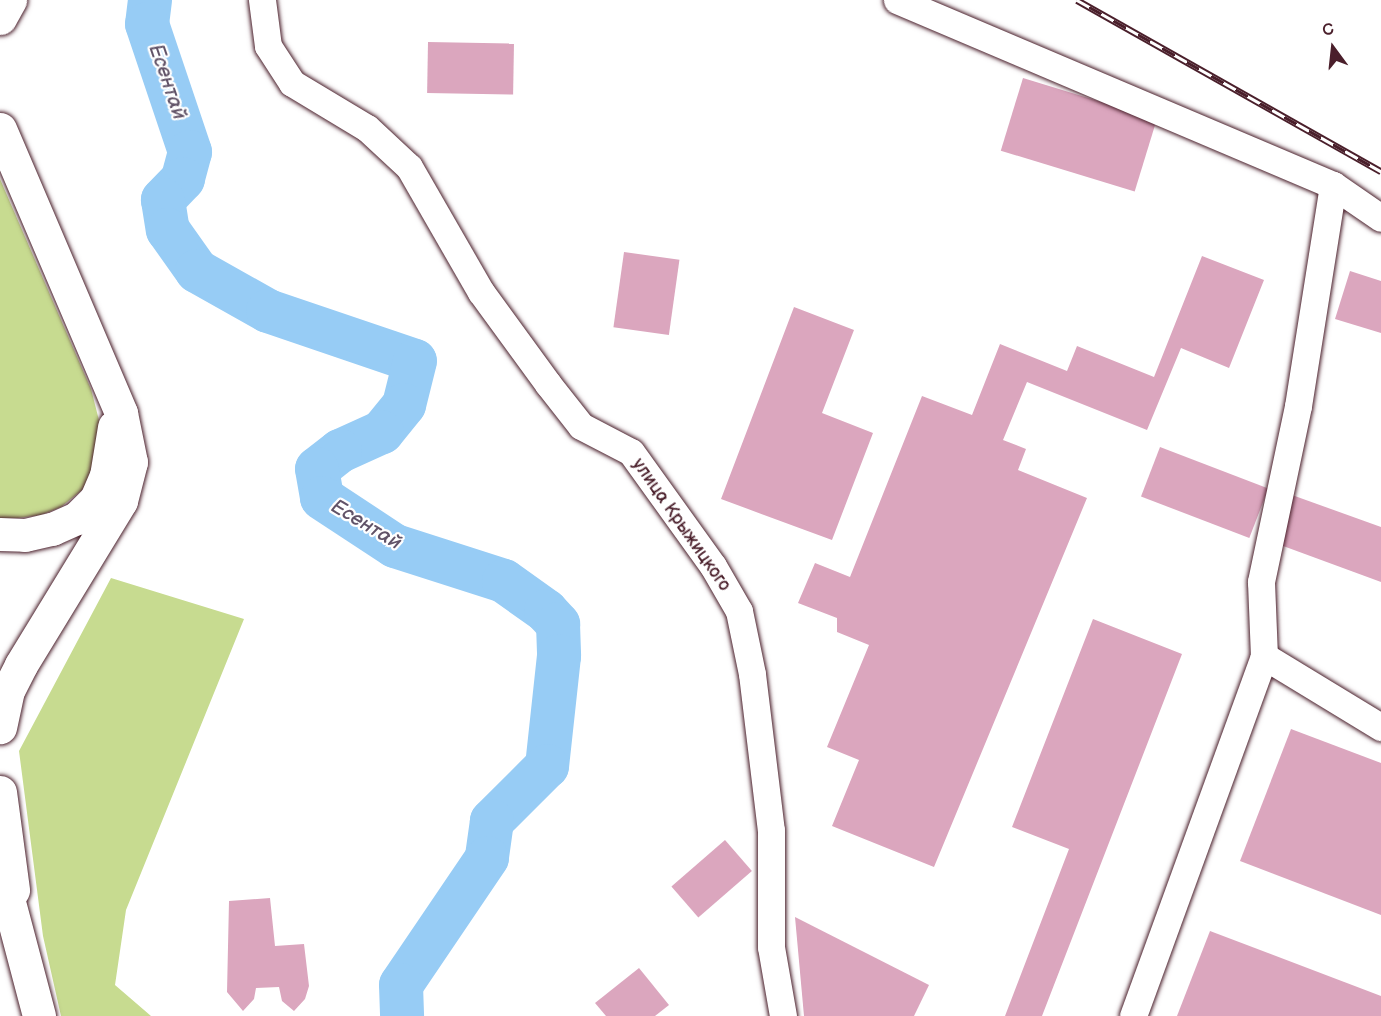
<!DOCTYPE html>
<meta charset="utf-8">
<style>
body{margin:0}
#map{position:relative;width:1381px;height:1016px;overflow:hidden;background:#fff;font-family:"Balsamiq Sans",sans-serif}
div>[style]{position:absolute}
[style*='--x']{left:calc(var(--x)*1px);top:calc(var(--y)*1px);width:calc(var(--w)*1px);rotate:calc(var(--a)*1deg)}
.green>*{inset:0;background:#c7db90}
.river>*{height:44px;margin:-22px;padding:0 22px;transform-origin:22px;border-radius:22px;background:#97ccf5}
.building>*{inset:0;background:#dba6be;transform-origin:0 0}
.roads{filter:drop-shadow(0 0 2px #4a1f2b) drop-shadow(0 0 2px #4a1f2b)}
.minor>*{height:27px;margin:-13.5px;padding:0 13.5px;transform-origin:13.5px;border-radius:13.5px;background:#fff}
.major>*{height:33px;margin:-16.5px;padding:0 16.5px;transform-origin:16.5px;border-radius:16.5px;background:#fff}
.rail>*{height:7px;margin-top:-3.5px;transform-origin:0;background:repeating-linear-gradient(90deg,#fff 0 14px,#4a1f2b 0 28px);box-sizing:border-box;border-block:2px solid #4a1f2b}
span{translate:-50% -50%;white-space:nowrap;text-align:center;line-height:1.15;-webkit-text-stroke:4.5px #fff;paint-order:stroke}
.street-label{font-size:18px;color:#4a1f2b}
.water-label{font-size:20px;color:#615368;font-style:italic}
.north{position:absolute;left:1303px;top:18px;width:60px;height:60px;-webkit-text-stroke:4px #fff;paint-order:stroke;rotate:345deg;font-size:16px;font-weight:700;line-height:24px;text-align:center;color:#4a1f2b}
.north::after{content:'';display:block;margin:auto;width:21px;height:27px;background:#4a1f2b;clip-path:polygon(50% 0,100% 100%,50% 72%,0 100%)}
</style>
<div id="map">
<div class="green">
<div style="clip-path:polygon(0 179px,91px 389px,102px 432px,92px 475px,82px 490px,61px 507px,41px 515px,18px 518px,0 518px)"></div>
<div style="clip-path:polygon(111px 578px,244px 619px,126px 910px,115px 985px,151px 1016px,61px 1016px,43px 936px,19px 751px)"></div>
</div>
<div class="river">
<div style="--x:150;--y:0;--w:24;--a:97"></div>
<div style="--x:147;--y:24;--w:135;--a:71.4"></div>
<div style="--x:190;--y:152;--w:28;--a:105"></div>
<div style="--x:183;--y:179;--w:29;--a:134"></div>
<div style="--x:163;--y:200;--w:30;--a:81"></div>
<div style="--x:168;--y:230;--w:50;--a:54.7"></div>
<div style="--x:197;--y:271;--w:81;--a:29.4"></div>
<div style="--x:268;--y:311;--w:155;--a:18.8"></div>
<div style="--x:415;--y:361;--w:45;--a:104"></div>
<div style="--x:404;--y:405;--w:35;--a:129"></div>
<div style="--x:382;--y:432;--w:46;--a:155.7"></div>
<div style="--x:340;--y:451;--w:29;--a:142"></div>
<div style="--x:317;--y:469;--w:29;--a:80"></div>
<div style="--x:322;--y:498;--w:87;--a:33.3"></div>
<div style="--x:395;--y:546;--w:114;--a:17.8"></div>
<div style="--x:504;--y:581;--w:52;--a:35.5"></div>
<div style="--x:546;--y:611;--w:18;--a:47"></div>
<div style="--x:558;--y:624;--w:32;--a:88"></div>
<div style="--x:559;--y:656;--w:111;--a:96.2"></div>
<div style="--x:547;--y:766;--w:78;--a:135"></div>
<div style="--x:492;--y:821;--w:37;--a:98"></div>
<div style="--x:487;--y:858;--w:153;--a:124.1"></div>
<div style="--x:401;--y:985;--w:31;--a:88"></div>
</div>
<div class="building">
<div style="left:428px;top:42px;width:86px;height:51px;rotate:1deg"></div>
<div style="left:1023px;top:78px;width:140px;height:76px;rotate:17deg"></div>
<div style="left:624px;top:252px;width:56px;height:76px;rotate:8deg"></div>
<div style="clip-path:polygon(1202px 256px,1264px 280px,1229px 368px,1181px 348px,1147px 430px,1027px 382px,1003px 440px,1026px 449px,1018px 470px,1087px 498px,934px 867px,832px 826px,859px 760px,827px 747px,869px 645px,837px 632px,837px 618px,798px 603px,815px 563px,850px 577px,922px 396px,972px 415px,1000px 344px,1067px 371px,1077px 346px,1154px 377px)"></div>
<div style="clip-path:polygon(1350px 271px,1381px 281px,1381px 333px,1335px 319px)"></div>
<div style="clip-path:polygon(794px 307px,854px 330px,822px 413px,873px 433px,832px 540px,721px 499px)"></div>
<div style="left:1160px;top:447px;width:116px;height:53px;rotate:21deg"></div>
<div style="clip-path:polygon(1292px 495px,1381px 527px,1381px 582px,1275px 543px)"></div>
<div style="clip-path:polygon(1093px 619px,1182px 654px,1042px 1016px,1005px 1016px,1069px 849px,1012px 827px)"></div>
<div style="clip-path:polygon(1291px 729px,1381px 763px,1381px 915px,1240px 861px)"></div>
<div style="left:725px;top:840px;width:41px;height:71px;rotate:49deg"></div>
<div style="clip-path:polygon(270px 898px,275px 946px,304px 944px,309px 986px,305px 999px,294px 1011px,282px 1001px,279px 987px,256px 988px,254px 999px,243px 1011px,227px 992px,229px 901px)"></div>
<div style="clip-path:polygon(795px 917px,929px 985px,914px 1016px,804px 1016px)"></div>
<div style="clip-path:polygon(1210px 931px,1381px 996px,1381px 1016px,1177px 1016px)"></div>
<div style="clip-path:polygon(639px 968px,669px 1005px,655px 1016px,606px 1016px,595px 1003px)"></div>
</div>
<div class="roads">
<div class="minor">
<div style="--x:262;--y:0;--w:46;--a:82.6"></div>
<div style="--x:268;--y:46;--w:44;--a:57"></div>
<div style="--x:292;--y:83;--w:87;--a:31"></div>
<div style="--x:367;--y:128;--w:57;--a:42.9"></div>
<div style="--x:409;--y:167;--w:144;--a:60.1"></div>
<div style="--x:481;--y:292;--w:114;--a:53.9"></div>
<div style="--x:548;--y:384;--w:53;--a:51.8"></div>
<div style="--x:581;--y:426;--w:56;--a:27.5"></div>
<div style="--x:631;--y:452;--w:140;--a:54.3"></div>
<div style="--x:713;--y:566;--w:52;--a:60"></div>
<div style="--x:739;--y:611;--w:64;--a:78.3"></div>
<div style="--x:752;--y:674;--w:157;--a:83.1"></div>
<div style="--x:771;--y:830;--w:117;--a:90"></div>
<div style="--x:771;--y:947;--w:70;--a:80.1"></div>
<div style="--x:897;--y:0;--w:474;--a:23"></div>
<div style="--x:1333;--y:185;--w:224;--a:99"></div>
<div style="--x:1298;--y:406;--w:180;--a:101.9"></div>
<div style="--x:1261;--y:582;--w:74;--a:87.7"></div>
<div style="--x:1264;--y:656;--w:383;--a:110"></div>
<div style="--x:1333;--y:185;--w:58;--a:34.5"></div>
<div style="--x:1264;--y:656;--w:137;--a:31.3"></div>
</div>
<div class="major">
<div style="--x:0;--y:18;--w:21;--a:-61"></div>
<div style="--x:0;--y:129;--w:309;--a:66.9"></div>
<div style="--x:121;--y:413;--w:50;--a:78.5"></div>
<div style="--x:131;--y:462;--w:40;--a:104.4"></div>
<div style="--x:121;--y:501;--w:192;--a:121.4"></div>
<div style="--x:21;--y:665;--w:28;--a:117"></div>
<div style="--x:8;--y:690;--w:38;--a:102"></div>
<div style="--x:0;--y:534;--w:25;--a:2"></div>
<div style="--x:25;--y:535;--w:28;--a:-13"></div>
<div style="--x:52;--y:529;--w:27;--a:-24"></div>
<div style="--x:77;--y:518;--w:27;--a:-45"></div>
<div style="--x:96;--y:499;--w:25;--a:-67"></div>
<div style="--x:106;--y:476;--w:50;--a:-80.7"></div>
<div style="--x:0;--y:792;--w:99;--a:82.4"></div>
<div style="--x:0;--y:868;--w:153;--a:75.2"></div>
</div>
</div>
<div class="rail">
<div style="--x:1077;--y:0;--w:349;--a:29.4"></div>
</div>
<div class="street-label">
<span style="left:681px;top:525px;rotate:55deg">улица Крыжицкого</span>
</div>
<div class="water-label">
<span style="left:167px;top:82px;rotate:71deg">Есентай</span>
<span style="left:366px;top:525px;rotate:31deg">Есентай</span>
</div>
<div class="north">С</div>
</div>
